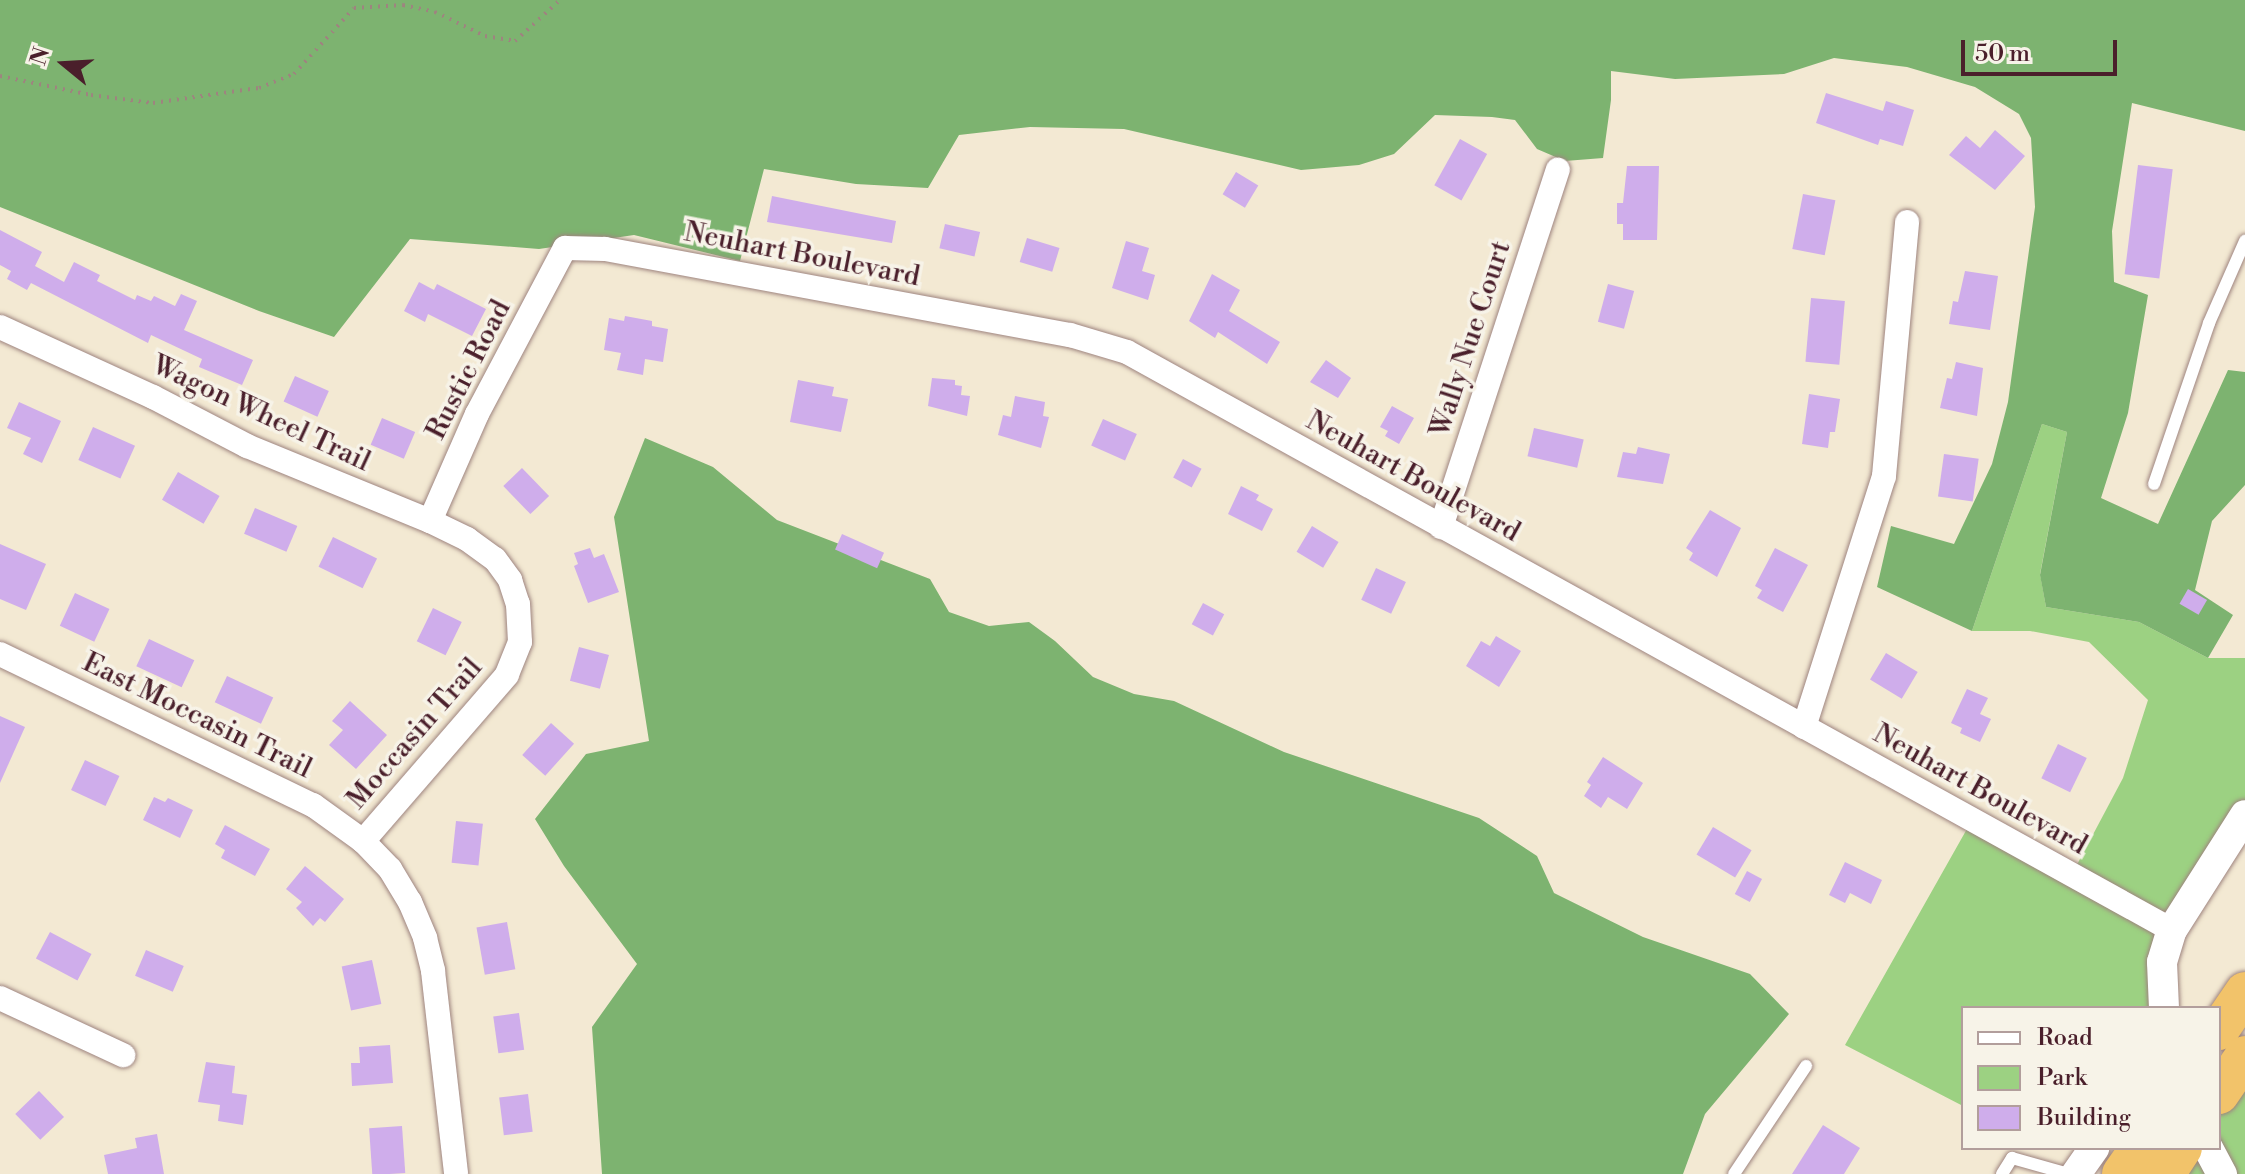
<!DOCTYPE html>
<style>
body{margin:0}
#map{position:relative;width:2245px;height:1174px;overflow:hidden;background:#f3e9d3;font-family:"Libre Bodoni",serif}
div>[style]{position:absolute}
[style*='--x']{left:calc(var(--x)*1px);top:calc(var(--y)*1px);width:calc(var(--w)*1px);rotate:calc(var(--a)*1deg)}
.green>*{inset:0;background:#9cd182}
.forest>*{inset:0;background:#7db370}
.building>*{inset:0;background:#cfadeb;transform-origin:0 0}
.path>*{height:4px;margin-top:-2px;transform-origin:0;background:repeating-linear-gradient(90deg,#9e847f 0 2px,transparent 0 8px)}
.roads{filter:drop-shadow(0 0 2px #9e847f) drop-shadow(0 0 2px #9e847f)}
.service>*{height:12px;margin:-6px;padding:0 6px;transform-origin:6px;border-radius:6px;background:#fff}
.minor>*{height:24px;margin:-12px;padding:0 12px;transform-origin:12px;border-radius:12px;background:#fff}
.tertiary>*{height:30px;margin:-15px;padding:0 15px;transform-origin:15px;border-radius:15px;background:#fff}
.trunk>*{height:40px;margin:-20px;padding:0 20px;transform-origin:20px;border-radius:20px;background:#f2c36a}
span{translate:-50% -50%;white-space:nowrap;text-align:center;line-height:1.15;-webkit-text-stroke:7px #f7f3e8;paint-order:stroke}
.street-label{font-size:28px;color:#4a1f2b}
.legend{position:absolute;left:1961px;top:1006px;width:260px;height:144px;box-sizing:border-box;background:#f7f3e8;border:2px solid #b29e9c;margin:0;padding:10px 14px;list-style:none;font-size:24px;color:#4a1f2b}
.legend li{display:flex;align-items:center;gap:16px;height:40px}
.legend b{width:40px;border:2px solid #b29e9c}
.north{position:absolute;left:24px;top:24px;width:80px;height:80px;-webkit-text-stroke:6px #f7f3e8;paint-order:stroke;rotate:288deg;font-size:22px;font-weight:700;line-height:32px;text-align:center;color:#4a1f2b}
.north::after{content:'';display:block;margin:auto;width:28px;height:36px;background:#4a1f2b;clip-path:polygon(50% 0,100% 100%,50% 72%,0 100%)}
.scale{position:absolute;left:1961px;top:40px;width:156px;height:36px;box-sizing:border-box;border:4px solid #4a1f2b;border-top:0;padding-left:10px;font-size:24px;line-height:28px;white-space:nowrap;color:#4a1f2b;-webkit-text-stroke:6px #f7f3e8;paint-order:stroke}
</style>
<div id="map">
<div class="green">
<div style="clip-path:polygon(2042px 424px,2067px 432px,2040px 574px,2046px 607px,2139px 622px,2208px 658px,2245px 658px,2245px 815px,2179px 913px,2164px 1008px,1963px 1008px,1963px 1106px,1845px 1045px,1972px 820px,2072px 874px,2123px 778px,2148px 700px,2089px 642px,2030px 631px,1972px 631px)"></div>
<div style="clip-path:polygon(2245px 1056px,2245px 1174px,2165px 1174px,2219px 1148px,2219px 1094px)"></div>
</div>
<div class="forest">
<div style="clip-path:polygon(0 0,2245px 0,2245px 131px,2132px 103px,2112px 231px,2114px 282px,2148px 295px,2128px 413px,2101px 498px,2158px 524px,2228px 370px,2245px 372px,2245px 485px,2212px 521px,2195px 590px,2233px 615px,2208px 658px,2139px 622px,2046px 607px,2040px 575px,2067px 432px,2042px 424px,1972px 631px,1877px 587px,1891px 526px,1954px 544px,1992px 464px,2008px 402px,2035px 207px,2031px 138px,2019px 114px,1975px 87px,1907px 67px,1834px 58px,1784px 74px,1675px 79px,1611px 71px,1611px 100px,1603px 158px,1565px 161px,1537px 149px,1515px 120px,1492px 117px,1435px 115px,1394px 154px,1359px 165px,1301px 170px,1124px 129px,1030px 127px,959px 135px,928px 188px,856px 184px,764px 169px,740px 261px,634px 235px,539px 249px,410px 239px,334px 337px,259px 311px,0 207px)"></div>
<div style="clip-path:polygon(645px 438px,713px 467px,777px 520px,930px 579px,949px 612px,989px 626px,1029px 622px,1055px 641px,1093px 677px,1134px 694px,1174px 701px,1284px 752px,1479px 818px,1537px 856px,1554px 893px,1643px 937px,1750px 974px,1789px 1014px,1705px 1114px,1683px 1174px,602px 1174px,592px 1027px,637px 964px,564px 866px,535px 819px,586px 754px,649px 741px,614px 517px)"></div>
</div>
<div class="building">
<div style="clip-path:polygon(1826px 93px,1883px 111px,1886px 101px,1914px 110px,1903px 146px,1880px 139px,1878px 145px,1816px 123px)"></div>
<div style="clip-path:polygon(1995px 130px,2025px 156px,1995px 190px,1949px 155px,1966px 136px,1980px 148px)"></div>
<div style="left:1460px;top:139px;width:31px;height:53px;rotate:29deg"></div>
<div style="left:2138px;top:165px;width:35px;height:110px;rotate:7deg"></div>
<div style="clip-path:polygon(1627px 166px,1659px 166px,1657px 240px,1623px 240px,1623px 224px,1617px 224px,1617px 203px,1623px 203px)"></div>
<div style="left:1236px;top:172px;width:26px;height:26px;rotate:31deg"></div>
<div style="left:1803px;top:194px;width:33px;height:56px;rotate:11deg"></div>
<div style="clip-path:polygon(772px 196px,896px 221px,892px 243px,767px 222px)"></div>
<div style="left:945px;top:224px;width:36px;height:25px;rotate:13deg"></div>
<div style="clip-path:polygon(0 230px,42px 252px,35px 266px,64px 282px,74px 262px,100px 275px,97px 281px,135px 300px,137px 295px,151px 301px,154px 296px,175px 306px,181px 294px,197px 301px,184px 330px,253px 360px,242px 385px,199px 367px,202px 359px,151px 335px,148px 343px,31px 283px,27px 290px,7px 279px,11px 271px,0 265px)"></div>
<div style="left:1027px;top:238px;width:34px;height:25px;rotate:17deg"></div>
<div style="clip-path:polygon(1126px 241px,1149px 248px,1142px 271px,1155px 275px,1148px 300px,1112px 288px)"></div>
<div style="clip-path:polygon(1965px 271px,1998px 276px,1990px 330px,1949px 324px,1953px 301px,1958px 302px)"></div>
<div style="clip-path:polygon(1212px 274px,1240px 290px,1229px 311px,1280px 342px,1267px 364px,1218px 332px,1215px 338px,1189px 321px)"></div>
<div style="clip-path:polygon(419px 282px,434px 290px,437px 284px,486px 309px,472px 336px,428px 314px,425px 322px,404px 311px)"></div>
<div style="left:1608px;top:284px;width:27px;height:39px;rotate:15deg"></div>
<div style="left:1811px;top:298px;width:34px;height:64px;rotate:5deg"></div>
<div style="clip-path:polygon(625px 316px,652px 321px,652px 326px,668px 329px,663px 362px,645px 359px,643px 375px,617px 370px,621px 353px,604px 350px,609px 318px,624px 321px)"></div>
<div style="clip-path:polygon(1326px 360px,1351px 378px,1338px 398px,1310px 382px)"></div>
<div style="clip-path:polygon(1956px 362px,1983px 368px,1977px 416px,1940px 408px,1947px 378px,1952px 379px)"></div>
<div style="left:295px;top:376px;width:37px;height:28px;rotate:24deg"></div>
<div style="clip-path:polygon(932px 378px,955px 380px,955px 385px,962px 386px,961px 395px,970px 396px,967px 416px,928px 406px)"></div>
<div style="clip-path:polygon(798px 380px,834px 387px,832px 396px,848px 399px,841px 432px,790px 422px)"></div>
<div style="clip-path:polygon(1809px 394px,1840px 399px,1835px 432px,1830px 432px,1828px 448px,1802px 444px)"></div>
<div style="clip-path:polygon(1015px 396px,1045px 402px,1043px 416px,1049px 417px,1041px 448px,998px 435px,1003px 415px,1011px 417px)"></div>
<div style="clip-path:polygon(19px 402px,61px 421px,42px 463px,23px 454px,31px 438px,7px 428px)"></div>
<div style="clip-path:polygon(1392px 406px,1414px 418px,1399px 444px,1385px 436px,1388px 431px,1380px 427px)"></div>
<div style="left:382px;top:418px;width:36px;height:29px;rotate:23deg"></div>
<div style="left:1103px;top:419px;width:37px;height:29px;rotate:24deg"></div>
<div style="left:93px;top:427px;width:46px;height:36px;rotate:24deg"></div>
<div style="left:1534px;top:428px;width:51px;height:29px;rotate:13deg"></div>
<div style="clip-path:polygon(1638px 447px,1670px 454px,1663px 484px,1617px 477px,1623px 452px,1636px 454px)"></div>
<div style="left:1944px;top:454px;width:35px;height:43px;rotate:8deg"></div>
<div style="left:1183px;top:459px;width:21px;height:21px;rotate:28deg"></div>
<div style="left:522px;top:468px;width:39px;height:26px;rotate:46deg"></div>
<div style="left:178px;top:472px;width:48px;height:32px;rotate:30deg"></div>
<div style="clip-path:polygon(1241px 486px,1259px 495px,1256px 500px,1273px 509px,1262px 531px,1228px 514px)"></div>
<div style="left:255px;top:508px;width:46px;height:28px;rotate:23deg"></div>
<div style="clip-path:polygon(1710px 510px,1741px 528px,1717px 577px,1689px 560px,1693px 553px,1686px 548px)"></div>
<div style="left:1312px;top:526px;width:31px;height:30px;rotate:31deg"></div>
<div style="left:842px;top:534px;width:46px;height:17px;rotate:24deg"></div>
<div style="left:333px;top:537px;width:49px;height:33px;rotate:26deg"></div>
<div style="clip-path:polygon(0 544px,46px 564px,26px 610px,0 599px)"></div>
<div style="clip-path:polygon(590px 548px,594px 558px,604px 554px,619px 592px,588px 603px,574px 566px,578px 564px,574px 553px)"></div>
<div style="clip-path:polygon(1775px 548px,1808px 565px,1783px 612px,1757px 598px,1762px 590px,1755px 586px)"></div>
<div style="left:1376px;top:568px;width:33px;height:35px;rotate:25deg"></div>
<div style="left:2188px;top:589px;width:22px;height:17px;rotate:30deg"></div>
<div style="left:75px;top:593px;width:38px;height:36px;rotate:25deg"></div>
<div style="left:1203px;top:603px;width:24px;height:24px;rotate:28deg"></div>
<div style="left:433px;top:608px;width:32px;height:37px;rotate:26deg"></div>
<div style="clip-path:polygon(1496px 636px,1521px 651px,1499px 687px,1466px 666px,1481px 641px,1490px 646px)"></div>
<div style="left:149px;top:639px;width:50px;height:30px;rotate:25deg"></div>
<div style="left:579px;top:647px;width:31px;height:35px;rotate:15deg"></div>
<div style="left:1886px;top:653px;width:37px;height:31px;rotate:31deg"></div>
<div style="left:227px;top:676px;width:51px;height:29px;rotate:25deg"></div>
<div style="clip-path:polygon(1967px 689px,1988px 698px,1980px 714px,1991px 719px,1980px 742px,1960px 733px,1962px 728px,1951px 723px)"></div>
<div style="clip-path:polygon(350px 701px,387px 735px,356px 769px,329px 745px,343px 730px,332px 721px)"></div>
<div style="clip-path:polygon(0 716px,25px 727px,0 783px)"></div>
<div style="left:551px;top:723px;width:31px;height:43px;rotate:42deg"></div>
<div style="left:2058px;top:744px;width:32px;height:38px;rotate:26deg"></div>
<div style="clip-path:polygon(1603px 757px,1643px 783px,1627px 809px,1608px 797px,1601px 808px,1584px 796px,1591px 785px,1587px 782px)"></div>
<div style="left:85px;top:760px;width:38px;height:33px;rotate:25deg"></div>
<div style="clip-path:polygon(154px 797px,165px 802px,168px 798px,193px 810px,180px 838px,143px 820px)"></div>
<div style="left:456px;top:821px;width:27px;height:42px;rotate:6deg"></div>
<div style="clip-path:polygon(225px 825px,270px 849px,255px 876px,221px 858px,225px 850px,215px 844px)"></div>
<div style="left:1713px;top:827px;width:45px;height:32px;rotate:31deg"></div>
<div style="clip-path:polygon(1845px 862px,1882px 880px,1871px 904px,1850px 893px,1845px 903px,1829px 895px)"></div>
<div style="clip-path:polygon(305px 866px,344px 899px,325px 922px,320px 918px,313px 926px,296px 908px,302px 902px,286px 889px)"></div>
<div style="left:1747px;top:871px;width:17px;height:26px;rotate:28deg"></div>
<div style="left:507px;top:922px;width:48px;height:31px;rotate:80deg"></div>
<div style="left:50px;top:932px;width:47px;height:30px;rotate:28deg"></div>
<div style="left:146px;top:950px;width:41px;height:28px;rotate:23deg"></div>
<div style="left:372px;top:960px;width:45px;height:31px;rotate:78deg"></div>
<div style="left:519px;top:1013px;width:37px;height:26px;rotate:82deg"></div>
<div style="clip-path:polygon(390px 1045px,393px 1083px,352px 1086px,351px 1063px,360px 1063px,359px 1047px)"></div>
<div style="clip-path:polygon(206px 1062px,235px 1066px,232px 1093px,247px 1095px,243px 1125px,218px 1121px,220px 1105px,198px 1102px)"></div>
<div style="left:39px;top:1091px;width:36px;height:33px;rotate:46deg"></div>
<div style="left:528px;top:1094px;width:38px;height:29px;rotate:83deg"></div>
<div style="clip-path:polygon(1823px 1125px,1860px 1148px,1844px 1174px,1792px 1174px)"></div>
<div style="left:402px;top:1126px;width:47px;height:33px;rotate:86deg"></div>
<div style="clip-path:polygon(157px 1134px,164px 1174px,108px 1174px,104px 1155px,137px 1148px,135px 1138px)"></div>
</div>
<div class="path">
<div style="--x:0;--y:76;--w:93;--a:11.8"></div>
<div style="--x:91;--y:95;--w:63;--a:7.4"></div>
<div style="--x:153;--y:103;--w:107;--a:-8.1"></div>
<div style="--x:259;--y:88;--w:38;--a:-22"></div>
<div style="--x:294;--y:74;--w:89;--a:-47.7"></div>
<div style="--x:354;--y:8;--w:49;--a:-3.5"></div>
<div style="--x:403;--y:5;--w:33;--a:12"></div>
<div style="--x:435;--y:12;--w:55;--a:25.6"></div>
<div style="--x:485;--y:36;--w:30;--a:9"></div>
<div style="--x:515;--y:41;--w:61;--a:-42.3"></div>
</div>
<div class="roads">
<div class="service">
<div style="--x:2154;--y:484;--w:170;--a:-71.1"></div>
<div style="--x:2209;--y:323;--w:90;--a:-66.3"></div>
<div style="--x:1734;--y:1174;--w:130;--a:-56.3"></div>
<div style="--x:2002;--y:1174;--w:19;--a:-58"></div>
<div style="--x:2012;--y:1158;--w:59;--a:15.7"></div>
</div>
<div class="minor">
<div style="--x:0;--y:327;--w:168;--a:24.6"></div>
<div style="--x:153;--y:397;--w:106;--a:27.5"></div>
<div style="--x:247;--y:446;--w:198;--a:22.3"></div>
<div style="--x:430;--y:521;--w:41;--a:25.9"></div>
<div style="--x:467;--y:539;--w:34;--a:36"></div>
<div style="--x:495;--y:559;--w:26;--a:54"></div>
<div style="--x:510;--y:580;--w:25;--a:72"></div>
<div style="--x:518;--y:604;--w:38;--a:87"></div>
<div style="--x:520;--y:642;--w:35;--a:112"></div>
<div style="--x:507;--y:675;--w:220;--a:130.9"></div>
<div style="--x:430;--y:521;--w:117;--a:-66.3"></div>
<div style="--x:477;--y:414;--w:188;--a:-62.1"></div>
<div style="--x:565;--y:248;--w:40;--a:1.4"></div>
<div style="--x:605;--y:249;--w:473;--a:10.5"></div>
<div style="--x:1070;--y:335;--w:59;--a:16.6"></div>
<div style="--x:1127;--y:352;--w:1194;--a:28.95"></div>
<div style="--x:1441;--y:527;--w:376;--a:-71.9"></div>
<div style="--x:0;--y:654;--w:348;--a:25.8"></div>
<div style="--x:313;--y:805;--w:62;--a:35.8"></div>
<div style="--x:363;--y:841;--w:39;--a:46"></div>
<div style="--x:390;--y:869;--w:39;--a:59"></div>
<div style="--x:410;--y:902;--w:39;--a:67"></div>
<div style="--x:425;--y:938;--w:34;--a:76"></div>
<div style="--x:433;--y:971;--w:204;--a:83.5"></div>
<div style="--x:1804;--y:727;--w:263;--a:-72.3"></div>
<div style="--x:1884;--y:476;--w:255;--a:-84.8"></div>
<div style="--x:0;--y:998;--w:136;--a:24.9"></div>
</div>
<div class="tertiary">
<div style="--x:2164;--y:1008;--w:46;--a:-92.5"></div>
<div style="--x:2162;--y:962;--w:34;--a:-73"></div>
<div style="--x:2172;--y:930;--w:136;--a:-57.6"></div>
<div style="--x:2208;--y:1148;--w:30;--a:62"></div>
<div style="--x:2076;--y:1174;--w:32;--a:-55"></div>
</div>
<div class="trunk">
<div style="--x:2219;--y:1030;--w:46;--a:-55.6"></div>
<div style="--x:2219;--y:1094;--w:46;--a:-55.6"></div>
<div style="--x:2122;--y:1174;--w:32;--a:-55"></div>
<div style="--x:2165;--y:1174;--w:31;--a:-57"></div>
</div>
</div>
<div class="street-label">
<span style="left:802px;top:255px;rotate:11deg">Neuhart Boulevard</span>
<span style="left:1471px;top:339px;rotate:-72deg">Wally Nue Court</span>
<span style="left:469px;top:370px;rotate:-63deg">Rustic Road</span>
<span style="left:261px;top:414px;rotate:25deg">Wagon Wheel Trail</span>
<span style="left:1413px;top:477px;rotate:29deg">Neuhart Boulevard</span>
<span style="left:197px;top:716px;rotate:26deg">East Moccasin Trail</span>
<span style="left:415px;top:734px;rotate:-49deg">Moccasin Trail</span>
<span style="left:1980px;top:790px;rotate:29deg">Neuhart Boulevard</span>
</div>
<ul class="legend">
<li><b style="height:10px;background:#fff"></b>Road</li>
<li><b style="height:22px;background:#9cd182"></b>Park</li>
<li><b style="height:22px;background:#cfadeb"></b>Building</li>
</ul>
<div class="north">N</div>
<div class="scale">50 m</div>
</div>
